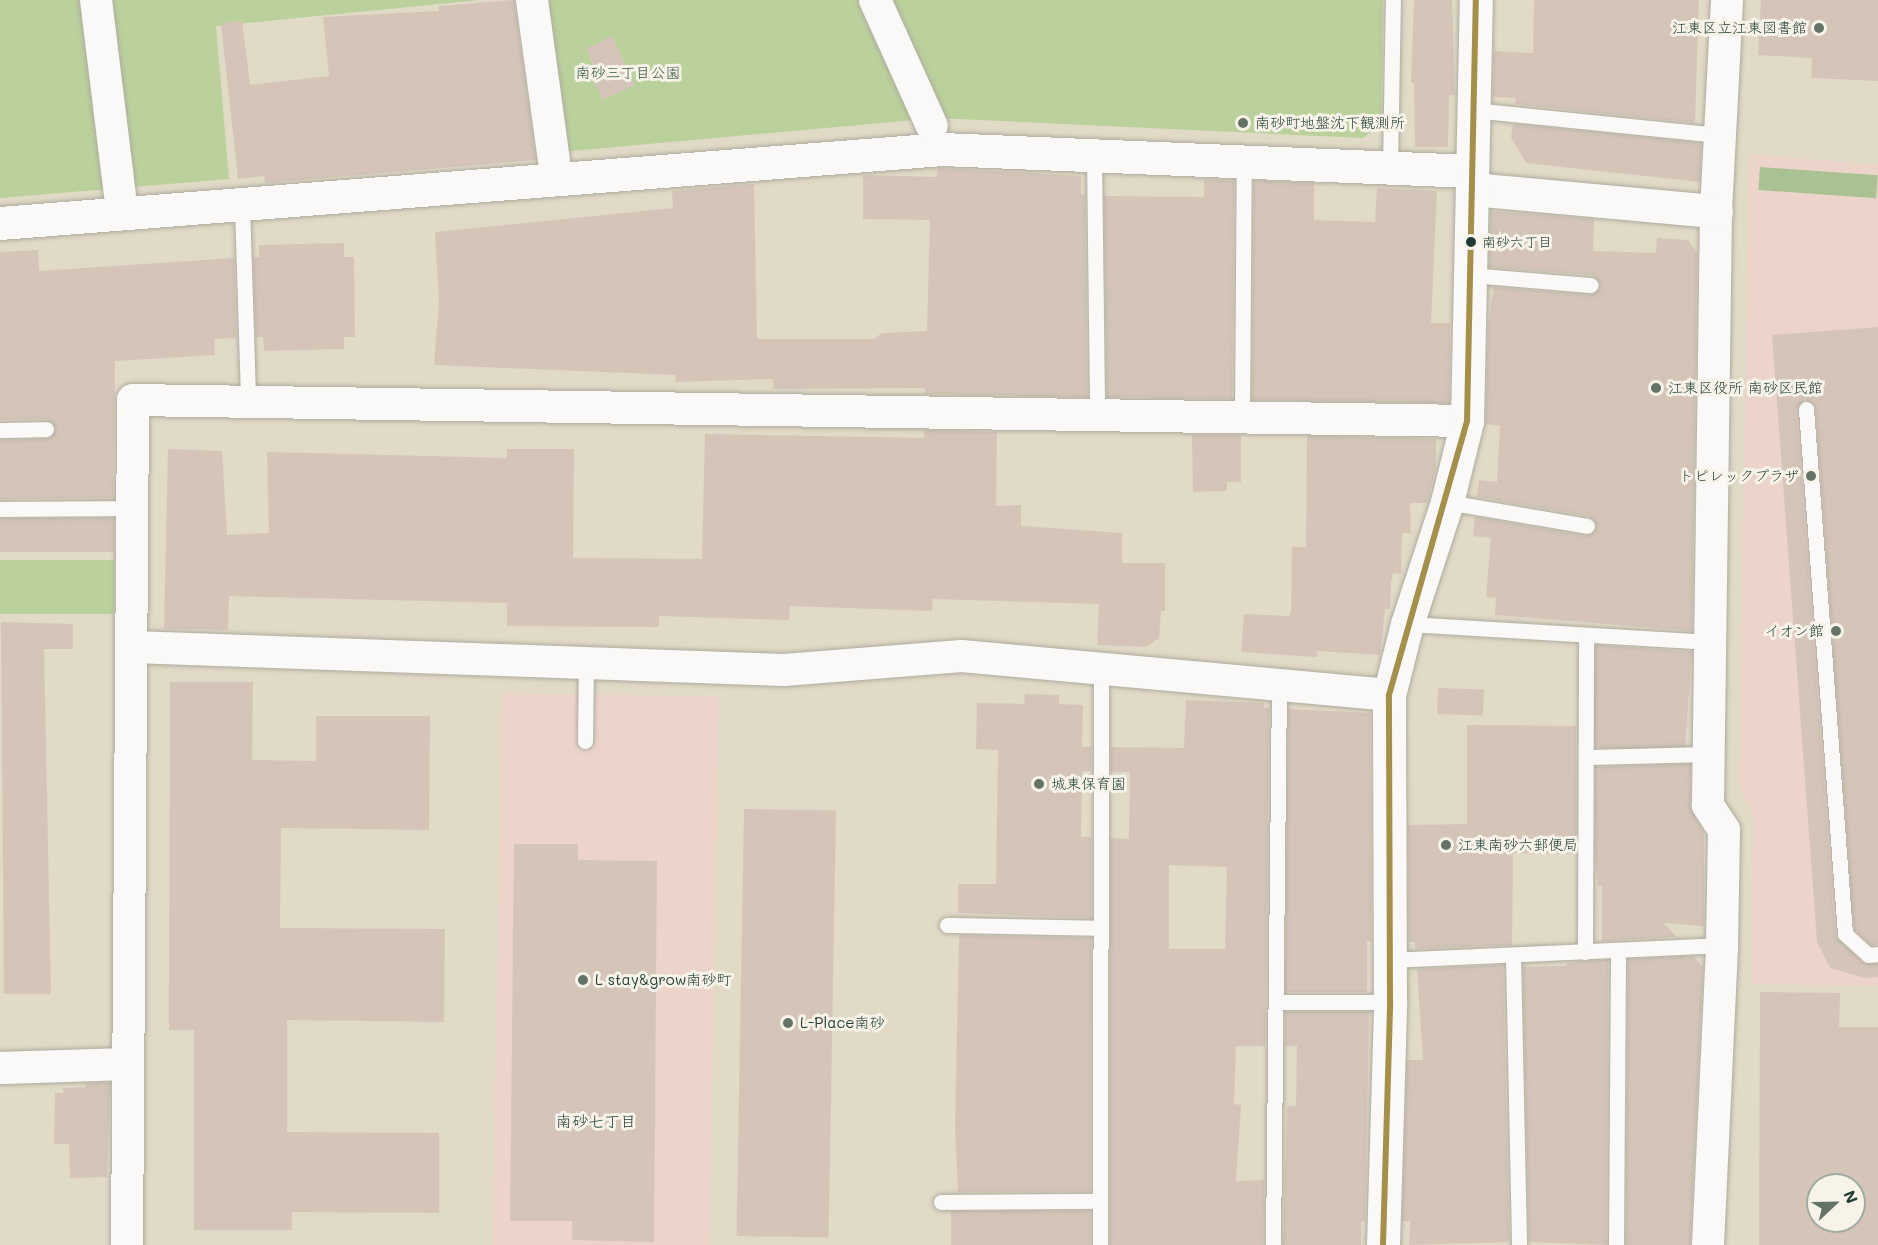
<!DOCTYPE html>
<meta charset="utf-8">
<style>
body{margin:0}
#map{position:relative;width:1878px;height:1245px;overflow:hidden;background:#e1dac7;font-family:Mali,"Klee One",sans-serif}
div>[style]{position:absolute}
[style*='--x']{left:calc(var(--x)*1px);top:calc(var(--y)*1px);width:calc(var(--w)*1px);rotate:calc(var(--a)*1deg)}
.built>*{inset:0;background:#edd4cb;transform-origin:0 0}
.green>*{inset:0;background:#bad19c;transform-origin:0 0}
.forest>*{inset:0;background:#a9c193;transform-origin:0 0}
.building>*{inset:0;background:#d5c5b9;transform-origin:0 0}
.roads{filter:drop-shadow(0 0 2px #aeac9f) drop-shadow(0 0 2px #aeac9f)}
.lane>*{height:15px;margin:-7.5px;padding:0 7.5px;transform-origin:7.5px;border-radius:7.5px;background:#faf9f7}
.street>*{height:32px;margin:-16px;padding:0 16px;transform-origin:16px;border-radius:16px;background:#faf9f7}
.secondary>*{height:33px;margin:-16.5px;padding:0 16.5px;transform-origin:16.5px;border-radius:16.5px;background:#faf9f7}
.bus-1>*{height:6px;margin:-3px;padding:0 3px;transform-origin:3px;border-radius:3px;background:#a5904b}
.dots>*{width:16px;height:16px;translate:-50% -50%;box-sizing:border-box;border:3px solid #f7f3e8;border-radius:50%}
span{translate:-50% -50%;white-space:nowrap;text-align:center;line-height:1.15;-webkit-text-stroke:6px #f7f3e8;paint-order:stroke}
.bus-label{font-size:14px;color:#1f3d34}
.left{translate:0 -50%;text-align:left}
.poi-label{font-size:15px;color:#1f3d34}
.right{translate:-100% -50%;text-align:right}
.park-label{font-size:15px;color:#385942}
.neighbourhood-label{font-size:16px;color:#1f3d34}
.north{position:absolute;left:1806px;top:1173px;width:60px;height:60px;box-sizing:border-box;background:#f7f3e8;border:2px solid #a1aaa0;border-radius:50%;rotate:68deg;font-size:16px;font-weight:700;line-height:24px;text-align:center;color:#1f3d34}
.north::after{content:'';display:block;margin:auto;width:21px;height:27px;background:#637467;clip-path:polygon(50% 0,100% 100%,50% 72%,0 100%)}
</style>
<div id="map">
<div class="built">
<div style="clip-path:polygon(1749px 154px,1878px 165px,1878px 986px,1752px 984px,1753px 813px,1739px 788px)"></div>
<div style="left:502px;top:693px;width:217px;height:552px;rotate:1deg"></div>
</div>
<div class="green">
<div style="clip-path:polygon(0 0,480px 0,216px 26px,229px 179px,0 198px)"></div>
<div style="clip-path:polygon(539px 0,1383px 0,1381px 124px,1363px 138px,937px 118px,560px 152px)"></div>
<div style="left:0;top:560px;width:114px;height:54px"></div>
</div>
<div class="forest">
<div style="left:1760px;top:167px;width:118px;height:23px;rotate:4deg"></div>
</div>
<div class="building">
<div style="clip-path:polygon(514px 0,536px 160px,265px 183px,264px 176px,238px 179px,221px 23px,242px 21px,250px 85px,329px 76px,323px 17px,439px 11px,439px 6px)"></div>
<div style="clip-path:polygon(1414px 0,1452px 0,1455px 95px,1449px 95px,1448px 147px,1415px 147px,1414px 83px,1411px 83px)"></div>
<div style="clip-path:polygon(1534px 0,1699px 0,1695px 123px,1515px 104px,1516px 98px,1493px 97px,1494px 51px,1533px 53px)"></div>
<div style="clip-path:polygon(1761px 0,1878px 0,1878px 81px,1811px 78px,1812px 58px,1758px 55px)"></div>
<div style="clip-path:polygon(612px 36px,635px 85px,603px 100px,588px 69px,594px 66px,586px 49px)"></div>
<div style="clip-path:polygon(1513px 124px,1693px 142px,1701px 145px,1700px 182px,1526px 163px,1511px 137px)"></div>
<div style="clip-path:polygon(938px 168px,1081px 176px,1081px 195px,1085px 195px,1087px 397px,925px 394px,925px 388px,773px 389px,773px 379px,676px 382px,675px 375px,434px 365px,439px 302px,435px 232px,673px 208px,672px 191px,754px 184px,757px 339px,874px 339px,882px 333px,927px 331px,930px 220px,863px 219px,863px 175px,937px 177px)"></div>
<div style="clip-path:polygon(1204px 179px,1234px 181px,1232px 399px,1107px 397px,1104px 196px,1204px 197px)"></div>
<div style="clip-path:polygon(1254px 181px,1314px 183px,1314px 220px,1375px 222px,1377px 188px,1437px 191px,1431px 323px,1450px 323px,1449px 403px,1252px 400px)"></div>
<div style="clip-path:polygon(1490px 211px,1594px 219px,1593px 251px,1656px 253px,1657px 238px,1688px 240px,1697px 253px,1692px 631px,1495px 615px,1496px 598px,1486px 597px,1491px 538px,1473px 536px,1475px 517px,1585px 536px,1597px 527px,1589px 516px,1477px 497px,1479px 480px,1497px 482px,1500px 426px,1486px 424px,1488px 325px,1494px 287px,1590px 295px,1601px 285px,1592px 275px,1489px 267px)"></div>
<div style="clip-path:polygon(344px 243px,344px 257px,354px 257px,355px 337px,344px 337px,344px 349px,264px 351px,263px 337px,256px 337px,253px 257px,259px 257px,259px 245px)"></div>
<div style="clip-path:polygon(38px 250px,39px 271px,234px 258px,236px 338px,214px 339px,215px 355px,115px 361px,113px 498px,0 499px,0 440px,47px 439px,56px 429px,46px 419px,0 420px,0 252px)"></div>
<div style="clip-path:polygon(1878px 327px,1878px 944px,1871px 945px,1854px 929px,1816px 408px,1805px 399px,1796px 410px,1835px 935px,1862px 962px,1878px 964px,1878px 977px,1865px 978px,1830px 968px,1817px 942px,1772px 335px)"></div>
<div style="clip-path:polygon(924px 430px,997px 432px,996px 506px,1021px 505px,1021px 526px,1122px 533px,1122px 563px,1165px 563px,1165px 611px,1161px 611px,1159px 638px,1146px 647px,1097px 645px,1099px 604px,933px 599px,932px 611px,790px 606px,789px 620px,659px 616px,659px 627px,507px 626px,507px 603px,229px 596px,228px 630px,164px 629px,168px 449px,222px 451px,227px 535px,269px 533px,267px 452px,507px 458px,507px 449px,574px 449px,573px 558px,702px 559px,705px 434px,924px 438px)"></div>
<div style="clip-path:polygon(1192px 435px,1241px 435px,1241px 482px,1227px 482px,1227px 491px,1193px 492px)"></div>
<div style="clip-path:polygon(1307px 436px,1436px 439px,1436px 468px,1427px 503px,1410px 503px,1411px 533px,1402px 533px,1401px 574px,1393px 573px,1391px 581px,1390px 609px,1385px 609px,1380px 655px,1317px 651px,1317px 657px,1241px 652px,1244px 614px,1289px 616px,1291px 612px,1292px 547px,1306px 547px)"></div>
<div style="left:114px;top:518px;width:34px;height:114px;rotate:90deg"></div>
<div style="clip-path:polygon(1px 622px,73px 624px,73px 649px,44px 649px,51px 994px,4px 994px)"></div>
<div style="left:1596px;top:645px;width:96px;height:102px;rotate:4deg"></div>
<div style="clip-path:polygon(170px 682px,253px 682px,252px 760px,316px 761px,316px 716px,430px 716px,429px 830px,281px 828px,280px 928px,445px 929px,444px 1022px,287px 1020px,287px 1132px,439px 1133px,439px 1213px,292px 1212px,292px 1230px,194px 1230px,194px 1030px,169px 1030px)"></div>
<div style="left:1438px;top:688px;width:46px;height:26px;rotate:2deg"></div>
<div style="clip-path:polygon(1025px 694px,1059px 695px,1059px 704px,1083px 705px,1082px 747px,1091px 747px,1091px 771px,1082px 771px,1081px 837px,1091px 837px,1091px 918px,958px 913px,958px 884px,996px 884px,998px 750px,976px 749px,977px 703px,1024px 704px)"></div>
<div style="clip-path:polygon(evenodd,1186px 700px,1264px 703px,1264px 708px,1269px 708px,1265px 1046px,1236px 1046px,1234px 1104px,1241px 1105px,1236px 1181px,1264px 1180px,1263px 1245px,1110px 1245px,1110px 838px,1129px 839px,1130px 772px,1111px 772px,1111px 747px,1184px 748px,1186px 700px,1169px 865px,1227px 867px,1225px 949px,1169px 949px,1169px 865px)"></div>
<div style="clip-path:polygon(1288px 709px,1370px 713px,1371px 941px,1367px 941px,1367px 992px,1285px 992px)"></div>
<div style="clip-path:polygon(1467px 725px,1576px 726px,1576px 854px,1513px 853px,1512px 945px,1415px 949px,1415px 942px,1409px 942px,1408px 825px,1467px 824px)"></div>
<div style="clip-path:polygon(1691px 764px,1690px 805px,1704px 833px,1704px 926px,1664px 923px,1677px 937px,1602px 941px,1602px 886px,1598px 886px,1595px 854px,1595px 767px)"></div>
<div style="left:744px;top:809px;width:92px;height:427px;rotate:1deg"></div>
<div style="clip-path:polygon(514px 844px,578px 844px,578px 860px,657px 861px,654px 1242px,572px 1240px,572px 1221px,510px 1221px)"></div>
<div style="clip-path:polygon(959px 935px,1091px 938px,1090px 1191px,958px 1192px,955px 1128px)"></div>
<div style="clip-path:polygon(1693px 956px,1703px 967px,1690px 1245px,1626px 1245px,1628px 959px)"></div>
<div style="clip-path:polygon(1602px 960px,1608px 960px,1606px 1245px,1529px 1242px,1523px 967px,1567px 966px,1567px 963px)"></div>
<div style="clip-path:polygon(1503px 965px,1509px 1242px,1409px 1245px,1410px 1221px,1402px 1221px,1407px 1060px,1423px 1060px,1417px 969px)"></div>
<div style="clip-path:polygon(evenodd,1760px 992px,1840px 993px,1839px 1027px,1878px 1027px,1878px 1245px,1759px 1245px,1760px 992px,1818px 1185px,1854px 1185px,1854px 1221px,1818px 1221px,1818px 1185px)"></div>
<div style="clip-path:polygon(1285px 1012px,1369px 1012px,1365px 1221px,1361px 1221px,1361px 1245px,1283px 1245px,1287px 1106px,1296px 1106px,1297px 1046px,1285px 1046px)"></div>
<div style="clip-path:polygon(86px 1083px,110px 1083px,107px 1177px,70px 1178px,69px 1144px,54px 1144px,55px 1093px,63px 1093px,63px 1088px,86px 1087px)"></div>
<div style="left:1090px;top:1211px;width:34px;height:139px;rotate:90deg"></div>
</div>
<div class="roads">
<div class="lane">
<div style="--x:1473;--y:110;--w:249;--a:5.8"></div>
<div style="--x:1094;--y:157;--w:259;--a:89.3"></div>
<div style="--x:1390;--y:167;--w:167;--a:-89"></div>
<div style="--x:242;--y:206;--w:196;--a:88.2"></div>
<div style="--x:1471;--y:275;--w:120;--a:4.8"></div>
<div style="--x:1806;--y:409;--w:526;--a:85.75"></div>
<div style="--x:1845;--y:934;--w:31;--a:42"></div>
<div style="--x:1868;--y:955;--w:10;--a:-6"></div>
<div style="--x:1242;--y:418;--w:255;--a:-89.6"></div>
<div style="--x:0;--y:430;--w:46;--a:-1.2"></div>
<div style="--x:1447;--y:502;--w:142;--a:9.7"></div>
<div style="--x:0;--y:509;--w:131;--a:-0.4"></div>
<div style="--x:1407;--y:624;--w:305;--a:3.4"></div>
<div style="--x:585;--y:741;--w:78;--a:-89.3"></div>
<div style="--x:1587;--y:757;--w:123;--a:-1.4"></div>
<div style="--x:947;--y:925;--w:154;--a:1.1"></div>
<div style="--x:1585;--y:952;--w:317;--a:-89.8"></div>
<div style="--x:1513;--y:956;--w:289;--a:88.8"></div>
<div style="--x:1391;--y:960;--w:331;--a:-2.6"></div>
<div style="--x:1276;--y:1002;--w:114;--a:0"></div>
<div style="--x:941;--y:1202;--w:159;--a:-0.4"></div>
<div style="--x:1100;--y:1245;--w:574;--a:-89.9"></div>
<div style="--x:1273;--y:1245;--w:559;--a:-89.39"></div>
<div style="--x:1616;--y:1245;--w:295;--a:-89.6"></div>
</div>
<div class="street">
<div style="--x:96;--y:0;--w:196;--a:83"></div>
<div style="--x:532;--y:0;--w:162;--a:82.2"></div>
<div style="--x:875;--y:0;--w:138;--a:65.7"></div>
<div style="--x:133;--y:647;--w:651;--a:2.02"></div>
<div style="--x:784;--y:670;--w:178;--a:-4.5"></div>
<div style="--x:961;--y:656;--w:430;--a:5.2"></div>
<div style="--x:0;--y:1068;--w:128;--a:-1.8"></div>
<div style="--x:127;--y:1245;--w:845;--a:-89.59"></div>
<div style="--x:133;--y:400;--w:1334;--a:0.9"></div>
<div style="--x:1708;--y:1245;--w:300;--a:-87.3"></div>
<div style="--x:1722;--y:945;--w:115;--a:-89"></div>
<div style="--x:1724;--y:830;--w:30;--a:-123"></div>
<div style="--x:1708;--y:805;--w:594;--a:-89.23"></div>
<div style="--x:1716;--y:211;--w:211;--a:-87"></div>
</div>
<div class="secondary">
<div style="--x:1472;--y:189;--w:245;--a:5.2"></div>
<div style="--x:0;--y:223;--w:945;--a:-4.49"></div>
<div style="--x:942;--y:149;--w:530;--a:2.38"></div>
<div style="--x:1383;--y:1245;--w:243;--a:-88.3"></div>
<div style="--x:1390;--y:1002;--w:307;--a:-90.2"></div>
<div style="--x:1389;--y:695;--w:73;--a:-75.8"></div>
<div style="--x:1407;--y:624;--w:128;--a:-71.8"></div>
<div style="--x:1447;--y:502;--w:83;--a:-76.1"></div>
<div style="--x:1467;--y:421;--w:421;--a:-88.8"></div>
</div>
</div>
<div class="bus-1">
<div style="--x:1383;--y:1245;--w:243;--a:-88.3"></div>
<div style="--x:1390;--y:1002;--w:307;--a:-90.2"></div>
<div style="--x:1389;--y:695;--w:285;--a:-74.1"></div>
<div style="--x:1467;--y:421;--w:421;--a:-88.8"></div>
</div>
<div class="dots">
<div style="left:1819px;top:28px;background:#637467"></div>
<div style="left:1243px;top:123px;background:#637467"></div>
<div style="left:1471px;top:242px;background:#1f3d34"></div>
<div style="left:1656px;top:388px;background:#637467"></div>
<div style="left:1811px;top:476px;background:#637467"></div>
<div style="left:1836px;top:631px;background:#637467"></div>
<div style="left:1039px;top:784px;background:#637467"></div>
<div style="left:1446px;top:845px;background:#637467"></div>
<div style="left:583px;top:980px;background:#637467"></div>
<div style="left:788px;top:1023px;background:#637467"></div>
</div>
<div class="bus-label">
<span class="left" style="left:1482px;top:242px">南砂六丁目</span>
</div>
<div class="poi-label">
<span class="right" style="left:1807px;top:28px">江東区立江東図書館</span>
<span class="left" style="left:1255px;top:123px">南砂町地盤沈下観測所</span>
<span class="left" style="left:1668px;top:388px">江東区役所 南砂区民館</span>
<span class="right" style="left:1799px;top:476px">トピレックプラザ</span>
<span class="right" style="left:1824px;top:631px">イオン館</span>
<span class="left" style="left:1051px;top:784px">城東保育園</span>
<span class="left" style="left:1458px;top:845px">江東南砂六郵便局</span>
<span class="left" style="left:595px;top:980px">L stay&amp;grow南砂町</span>
<span class="left" style="left:800px;top:1023px">L-Place南砂</span>
</div>
<div class="park-label">
<span style="left:628px;top:73px">南砂三丁目公園</span>
</div>
<div class="neighbourhood-label">
<span style="left:596px;top:1121px">南砂七丁目</span>
</div>
<div class="north">N</div>
</div>
